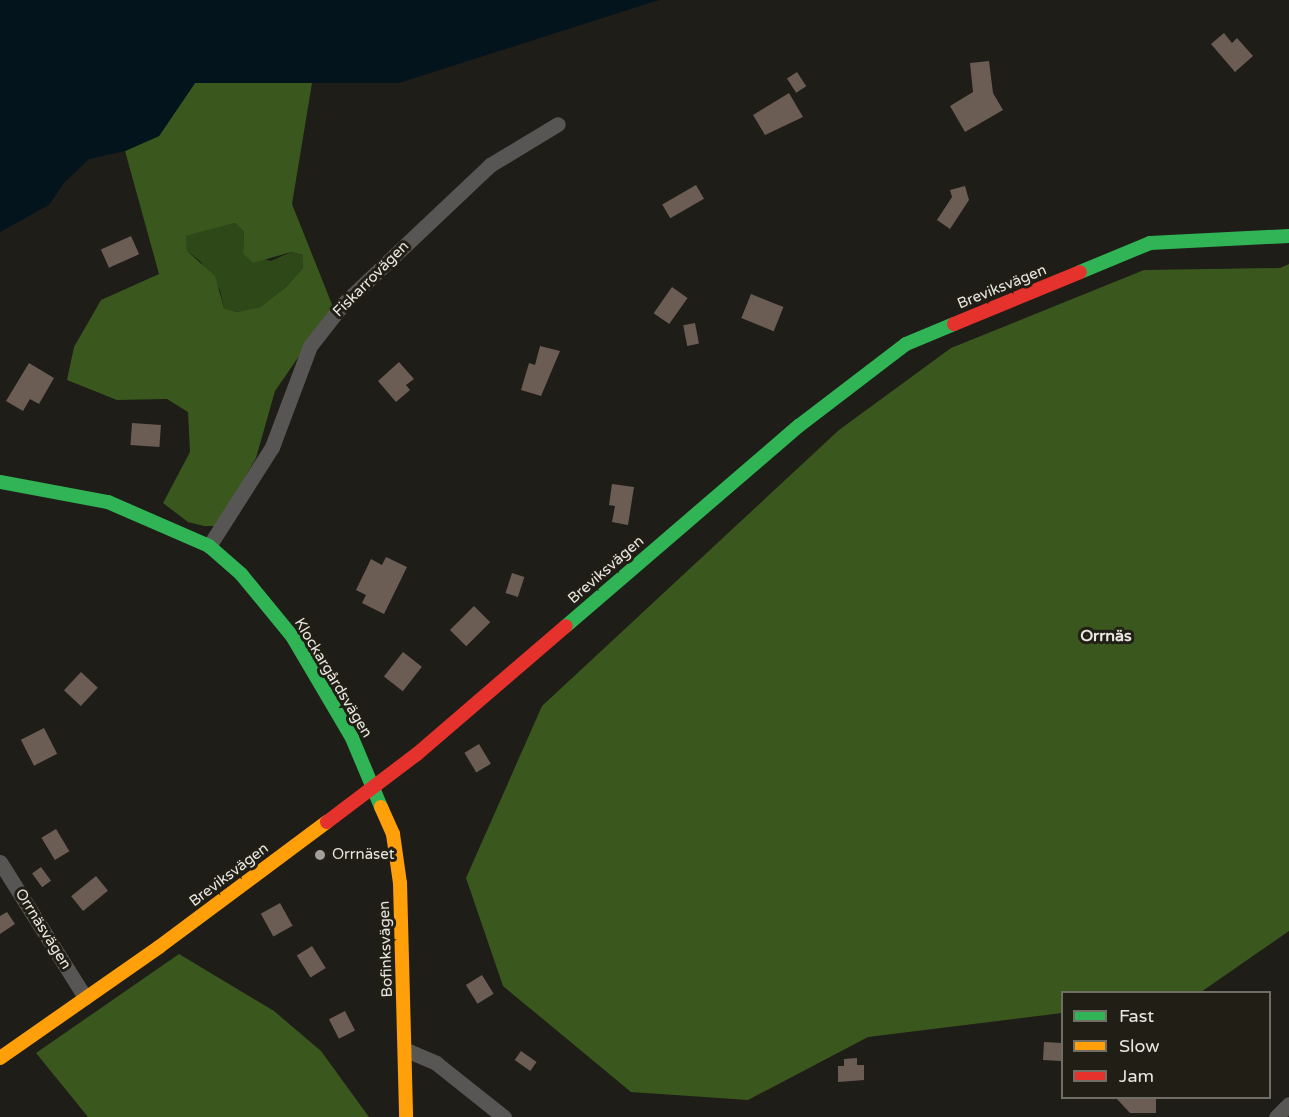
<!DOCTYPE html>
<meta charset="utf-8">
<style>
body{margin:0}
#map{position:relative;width:1289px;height:1117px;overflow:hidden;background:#1e1d18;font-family:"Varela Round",sans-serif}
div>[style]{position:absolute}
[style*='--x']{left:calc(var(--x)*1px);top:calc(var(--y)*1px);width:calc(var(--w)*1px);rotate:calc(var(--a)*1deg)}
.green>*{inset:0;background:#2e4817}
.forest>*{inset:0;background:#3a571e}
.water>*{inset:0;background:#03141d}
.building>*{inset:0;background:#6c5d54;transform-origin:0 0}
.street>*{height:15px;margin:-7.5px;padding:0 7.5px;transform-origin:7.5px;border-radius:7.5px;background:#585655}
.fast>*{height:14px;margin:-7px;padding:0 7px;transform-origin:7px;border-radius:7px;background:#30b455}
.slow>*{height:14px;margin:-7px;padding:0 7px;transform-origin:7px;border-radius:7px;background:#ff9f0a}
.jam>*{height:14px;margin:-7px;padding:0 7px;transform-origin:7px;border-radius:7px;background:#e5322d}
.dots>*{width:16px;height:16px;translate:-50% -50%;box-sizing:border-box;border:3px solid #211e15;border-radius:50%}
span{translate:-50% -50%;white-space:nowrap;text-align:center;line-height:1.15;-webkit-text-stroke:6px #211e15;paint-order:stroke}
.street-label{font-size:15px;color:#e8e7e0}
.poi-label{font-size:15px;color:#e8e7e0}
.left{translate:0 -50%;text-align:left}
.neighbourhood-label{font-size:16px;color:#e8e7e0;font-weight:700}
.legend{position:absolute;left:1061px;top:991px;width:210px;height:108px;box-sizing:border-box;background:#211e15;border:2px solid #716e66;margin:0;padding:8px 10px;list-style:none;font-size:18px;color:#e8e7e0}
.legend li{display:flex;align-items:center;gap:12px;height:30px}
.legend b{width:30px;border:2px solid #716e66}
</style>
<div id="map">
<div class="green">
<div style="clip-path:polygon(235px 223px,244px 232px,243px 253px,271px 261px,291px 252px,303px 255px,303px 268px,286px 287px,260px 307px,237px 312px,224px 308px,220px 290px,200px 261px,187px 251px,185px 236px)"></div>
</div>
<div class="forest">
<div style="clip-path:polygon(evenodd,195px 83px,312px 83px,292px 204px,333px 307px,275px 391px,256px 458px,217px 526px,204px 526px,188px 522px,163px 503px,190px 452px,188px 412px,167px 399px,117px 400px,67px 380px,74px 347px,101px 300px,159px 274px,125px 151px,159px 136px,195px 83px,235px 223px,244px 232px,243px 253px,253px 263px,291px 252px,303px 255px,303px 268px,286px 287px,260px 307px,237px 312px,224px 308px,215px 276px,187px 251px,186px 236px,235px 223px)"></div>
<div style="clip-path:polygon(1289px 264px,1289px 931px,1201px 992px,1062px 992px,1062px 1013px,868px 1037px,748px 1100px,631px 1092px,503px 986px,466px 878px,542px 706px,839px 430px,951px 348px,1144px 270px,1280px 268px)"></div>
<div style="clip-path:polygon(179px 954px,274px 1011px,321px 1051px,369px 1117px,88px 1117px,36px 1053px)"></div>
</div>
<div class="water">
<div style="clip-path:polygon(0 0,659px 0,399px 83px,195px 83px,159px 136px,125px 151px,89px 159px,64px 183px,49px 205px,0 232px)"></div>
</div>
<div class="building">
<div style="clip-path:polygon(1224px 33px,1232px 43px,1237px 38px,1253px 56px,1235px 72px,1211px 44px)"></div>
<div style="clip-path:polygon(989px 61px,993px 93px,1003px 110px,965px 132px,950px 106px,973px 92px,970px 63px)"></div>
<div style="left:797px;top:72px;width:17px;height:12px;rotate:57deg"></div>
<div style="clip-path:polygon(789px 93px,803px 117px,765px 135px,753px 115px)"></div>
<div style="left:696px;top:185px;width:16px;height:39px;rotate:60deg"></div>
<div style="clip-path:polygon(965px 186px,969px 200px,950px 229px,937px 220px,952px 197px,950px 190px)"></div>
<div style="left:131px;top:236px;width:20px;height:33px;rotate:66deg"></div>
<div style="left:672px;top:287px;width:19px;height:32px;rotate:35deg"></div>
<div style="left:751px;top:294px;width:35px;height:26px;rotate:22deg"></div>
<div style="left:695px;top:323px;width:21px;height:12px;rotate:79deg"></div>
<div style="clip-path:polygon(540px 346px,560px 351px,541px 396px,521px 390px,529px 363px,535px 365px)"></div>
<div style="clip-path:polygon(399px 362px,414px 379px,406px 385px,410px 390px,396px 402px,378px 381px)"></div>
<div style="clip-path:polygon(29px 363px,54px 378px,39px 404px,30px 399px,23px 411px,6px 401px)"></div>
<div style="left:132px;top:423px;width:29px;height:22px;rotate:4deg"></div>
<div style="clip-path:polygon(612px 484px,634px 487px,628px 525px,612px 522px,615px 506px,609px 505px)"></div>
<div style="clip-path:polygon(386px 557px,407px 567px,384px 614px,362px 603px,366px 595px,356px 590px,371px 559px,382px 565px)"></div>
<div style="left:512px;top:573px;width:13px;height:21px;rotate:18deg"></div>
<div style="left:474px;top:606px;width:23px;height:34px;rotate:45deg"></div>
<div style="left:403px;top:652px;width:24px;height:31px;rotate:38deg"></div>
<div style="left:81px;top:672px;width:23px;height:25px;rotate:43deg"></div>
<div style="left:44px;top:728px;width:29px;height:26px;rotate:63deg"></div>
<div style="left:479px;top:744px;width:23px;height:17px;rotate:59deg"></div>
<div style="left:56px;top:829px;width:26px;height:17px;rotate:59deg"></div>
<div style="left:41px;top:867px;width:17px;height:11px;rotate:54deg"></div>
<div style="left:96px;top:876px;width:19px;height:32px;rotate:51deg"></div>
<div style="left:280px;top:903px;width:26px;height:22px;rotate:61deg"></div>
<div style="clip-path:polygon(7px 912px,15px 924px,0 934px,0 916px)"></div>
<div style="left:312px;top:946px;width:26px;height:18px;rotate:58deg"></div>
<div style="left:482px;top:975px;width:22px;height:19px;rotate:58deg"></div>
<div style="left:345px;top:1011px;width:22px;height:18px;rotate:63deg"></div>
<div style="left:1044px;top:1042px;width:18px;height:18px;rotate:3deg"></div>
<div style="left:521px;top:1051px;width:19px;height:11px;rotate:35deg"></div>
<div style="clip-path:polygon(857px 1058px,857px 1065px,864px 1065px,864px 1080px,838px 1082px,838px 1066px,844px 1066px,844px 1059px)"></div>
<div style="clip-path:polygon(1116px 1098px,1156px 1098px,1156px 1113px,1130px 1113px)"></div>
</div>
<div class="street">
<div style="--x:209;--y:546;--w:117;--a:-57.5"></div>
<div style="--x:272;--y:447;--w:108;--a:-69.4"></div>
<div style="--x:310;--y:346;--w:52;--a:-52"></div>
<div style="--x:342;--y:305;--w:204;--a:-43.4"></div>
<div style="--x:490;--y:165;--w:79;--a:-31.1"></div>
<div style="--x:0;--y:862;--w:160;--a:57.8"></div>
<div style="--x:406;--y:1050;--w:33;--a:23"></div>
<div style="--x:436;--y:1063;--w:87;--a:38.5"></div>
<div style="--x:1276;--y:1117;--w:18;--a:-45"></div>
</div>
<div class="fast">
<div style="--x:1080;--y:272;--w:76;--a:-22.5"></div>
<div style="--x:1150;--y:243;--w:139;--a:-2.9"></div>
<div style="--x:0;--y:482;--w:110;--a:10.5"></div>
<div style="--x:108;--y:502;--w:110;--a:23.5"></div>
<div style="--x:209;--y:546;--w:43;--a:41.2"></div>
<div style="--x:241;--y:574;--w:80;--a:50.6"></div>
<div style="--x:292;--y:636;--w:118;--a:59.5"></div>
<div style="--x:352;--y:738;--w:75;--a:67.2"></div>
<div style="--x:566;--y:626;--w:308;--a:-40.7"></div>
<div style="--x:800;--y:425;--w:133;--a:-37.4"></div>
<div style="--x:906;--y:344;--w:52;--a:-22.6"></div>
</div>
<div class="slow">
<div style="--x:381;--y:807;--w:30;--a:66"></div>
<div style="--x:393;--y:834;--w:49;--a:81.9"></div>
<div style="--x:400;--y:883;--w:234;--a:88.5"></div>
<div style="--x:0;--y:1058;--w:194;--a:-34.9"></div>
<div style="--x:159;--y:947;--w:209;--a:-36.7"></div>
</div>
<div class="jam">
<div style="--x:954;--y:324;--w:136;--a:-22.4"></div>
<div style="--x:327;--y:822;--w:113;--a:-37.1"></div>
<div style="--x:417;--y:754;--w:196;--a:-40.7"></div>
</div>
<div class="dots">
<div style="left:320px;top:855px;background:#a1a09a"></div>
</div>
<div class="street-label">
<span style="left:371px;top:279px;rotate:-45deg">Fiskarrovägen</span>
<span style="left:1002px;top:287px;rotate:-22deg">Breviksvägen</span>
<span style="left:606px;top:570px;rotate:-41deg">Breviksvägen</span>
<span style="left:333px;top:678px;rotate:59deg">Klockargårdsvägen</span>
<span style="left:229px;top:875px;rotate:-37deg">Breviksvägen</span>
<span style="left:43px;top:929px;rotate:58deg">Orrnäsvägen</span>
<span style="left:386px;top:949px;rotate:-92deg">Bofinksvägen</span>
</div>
<div class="poi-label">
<span class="left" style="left:332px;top:855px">Orrnäset</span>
</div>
<div class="neighbourhood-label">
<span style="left:1106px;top:636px">Orrnäs</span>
</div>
<ul class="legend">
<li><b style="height:8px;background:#30b455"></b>Fast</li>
<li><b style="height:8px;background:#ff9f0a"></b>Slow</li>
<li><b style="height:8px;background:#e5322d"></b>Jam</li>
</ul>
</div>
